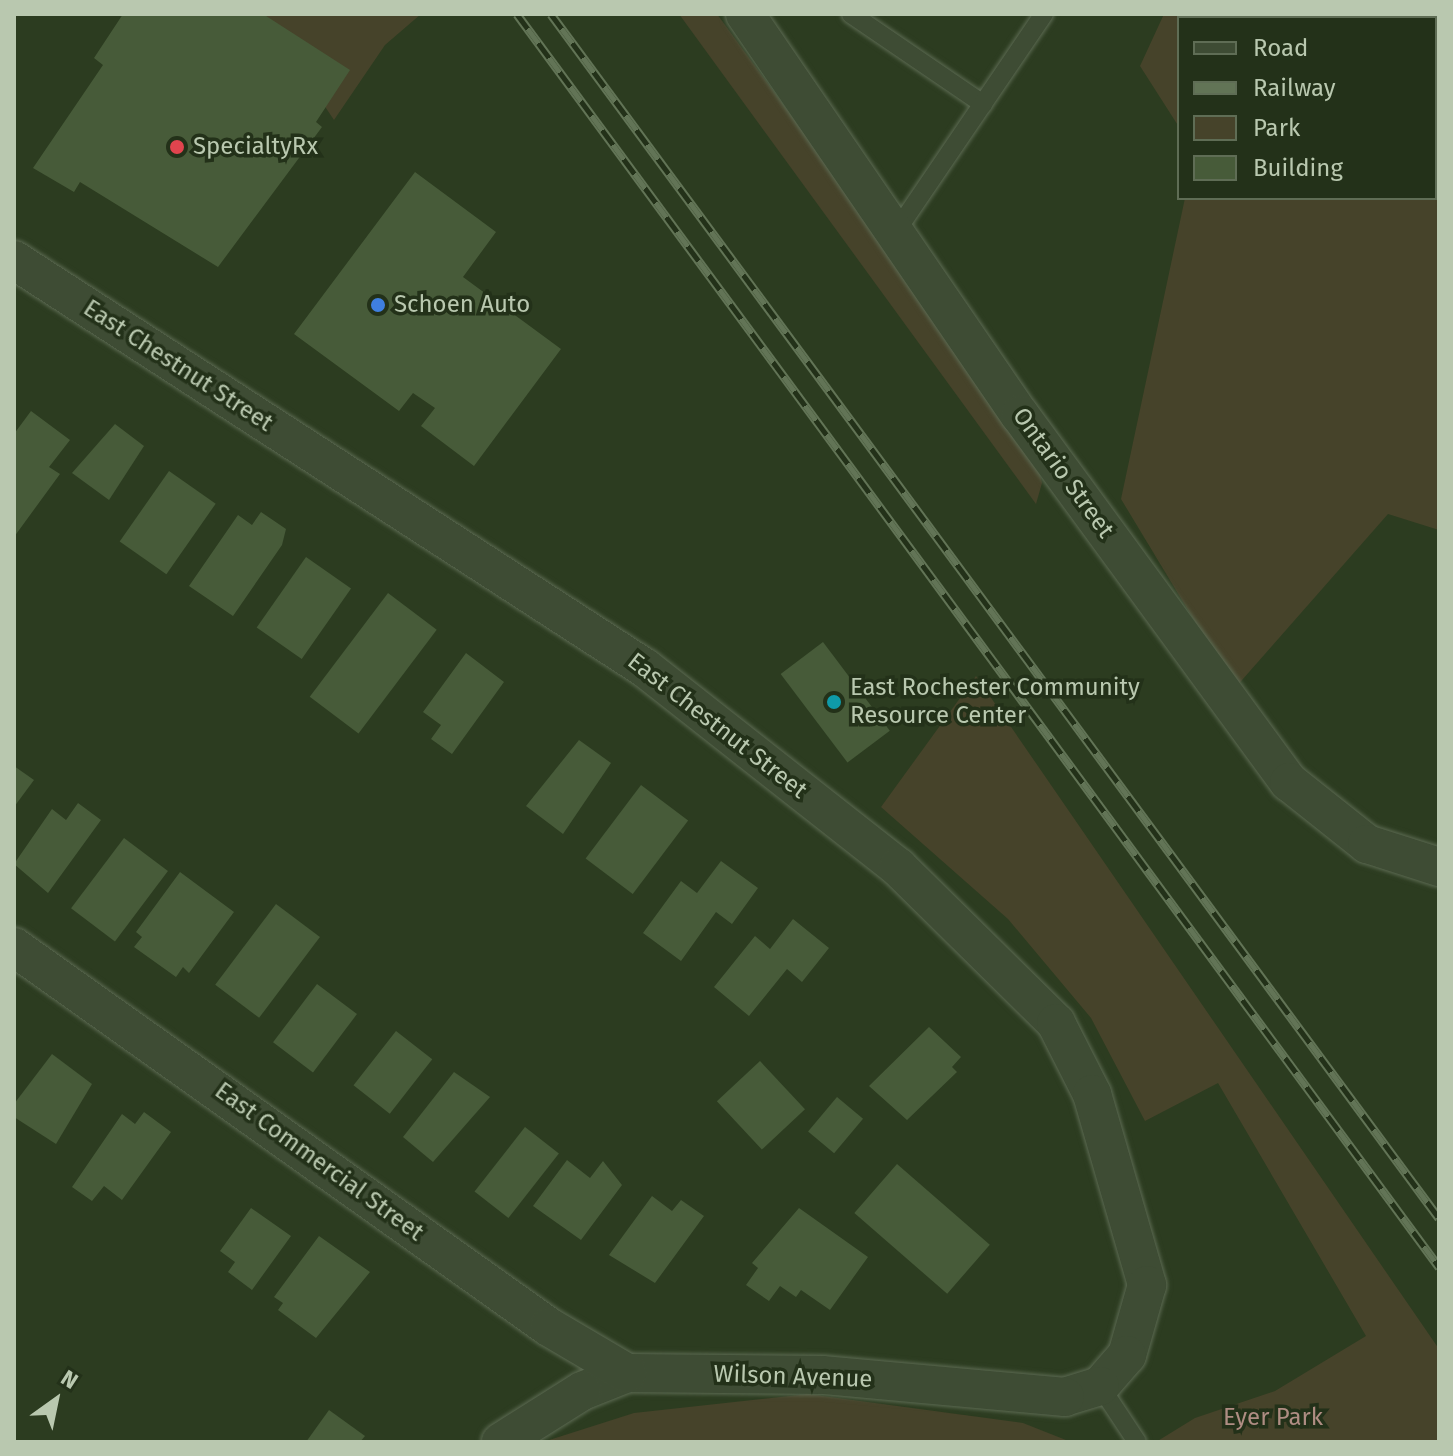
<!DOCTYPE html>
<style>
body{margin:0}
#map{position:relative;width:1453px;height:1456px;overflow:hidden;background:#2c3c20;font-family:"Fira Sans",sans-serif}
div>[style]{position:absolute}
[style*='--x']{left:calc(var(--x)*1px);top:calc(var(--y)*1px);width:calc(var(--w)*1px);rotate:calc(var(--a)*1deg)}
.green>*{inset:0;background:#46432a}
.building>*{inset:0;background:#475b39;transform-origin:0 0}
.roads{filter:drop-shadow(0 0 2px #5c6a52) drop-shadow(0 0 2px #5c6a52)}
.lane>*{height:18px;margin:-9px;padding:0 9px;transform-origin:9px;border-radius:9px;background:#3e4c34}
.street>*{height:38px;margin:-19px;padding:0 19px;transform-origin:19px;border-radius:19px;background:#3e4c34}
.rail>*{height:9px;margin-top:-4.5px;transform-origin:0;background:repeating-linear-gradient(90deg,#233119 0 18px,#627456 0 36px);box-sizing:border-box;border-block:2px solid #627456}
.dots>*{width:22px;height:22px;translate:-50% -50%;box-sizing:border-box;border:4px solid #233119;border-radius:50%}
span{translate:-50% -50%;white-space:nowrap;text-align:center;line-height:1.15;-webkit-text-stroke:7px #233119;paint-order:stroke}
.poi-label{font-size:24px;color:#b9c8af}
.left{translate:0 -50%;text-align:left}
.street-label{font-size:24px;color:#b9c8af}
.park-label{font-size:24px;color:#af8d83}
.frame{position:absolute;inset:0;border:16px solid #b9c8af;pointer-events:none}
.legend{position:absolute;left:1177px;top:16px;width:260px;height:184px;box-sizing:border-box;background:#233119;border:2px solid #5f6d55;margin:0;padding:10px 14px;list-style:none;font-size:24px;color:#b9c8af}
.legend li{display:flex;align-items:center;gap:16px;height:40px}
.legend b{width:40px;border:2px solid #5f6d55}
.north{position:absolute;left:16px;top:1360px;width:80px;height:80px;-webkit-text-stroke:6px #233119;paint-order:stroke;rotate:33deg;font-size:22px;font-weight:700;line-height:32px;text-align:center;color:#b9c8af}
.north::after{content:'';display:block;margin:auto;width:28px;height:36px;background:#b9c8af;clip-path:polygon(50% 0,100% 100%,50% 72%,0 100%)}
</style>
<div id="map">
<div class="green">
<div style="clip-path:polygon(263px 14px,421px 14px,385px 45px,334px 120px)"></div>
<div style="clip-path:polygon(679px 14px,717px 14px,1010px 415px,1035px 455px,1042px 483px,1036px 504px)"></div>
<div style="clip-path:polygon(1164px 14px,1439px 14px,1439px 530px,1388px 514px,1235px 688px,1121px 499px,1185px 198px,1435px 198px,1435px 18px,1179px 18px,1179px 127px,1140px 66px)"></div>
<div style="clip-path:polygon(976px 676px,1439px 1349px,1439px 1442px,1156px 1442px,1195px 1418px,1275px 1391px,1366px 1336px,1218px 1083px,1145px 1121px,1091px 1018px,1008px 919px,881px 807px)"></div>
<div style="clip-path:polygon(808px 1394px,1023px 1423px,1071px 1442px,543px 1442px,634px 1413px)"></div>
</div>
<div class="building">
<div style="clip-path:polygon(123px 14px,263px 14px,350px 70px,316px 122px,322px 127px,218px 267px,80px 182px,74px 192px,33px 168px,103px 65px,94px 58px)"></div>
<div style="clip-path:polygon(415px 172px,496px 232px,463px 277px,561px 349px,474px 466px,421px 426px,435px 408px,413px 393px,399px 411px,294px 334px)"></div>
<div style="clip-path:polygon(31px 411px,70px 440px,49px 467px,60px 474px,14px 537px,14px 434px)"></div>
<div style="clip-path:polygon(115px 424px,144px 446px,109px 500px,72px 473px)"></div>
<div style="left:169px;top:471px;width:57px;height:86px;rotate:35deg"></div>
<div style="clip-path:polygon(261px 512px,286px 529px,282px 545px,233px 616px,189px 586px,238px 515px,252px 525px)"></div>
<div style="left:306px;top:557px;width:55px;height:86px;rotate:35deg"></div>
<div style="left:388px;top:593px;width:61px;height:130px;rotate:37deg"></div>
<div style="left:823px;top:642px;width:111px;height:53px;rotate:53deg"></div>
<div style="clip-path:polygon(466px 653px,504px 682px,452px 754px,431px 739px,441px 725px,423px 712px)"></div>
<div style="clip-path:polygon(579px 740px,611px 763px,563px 834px,526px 806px)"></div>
<div style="clip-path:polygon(14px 766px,34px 780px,14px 807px)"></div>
<div style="left:641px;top:785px;width:59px;height:92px;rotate:37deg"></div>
<div style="clip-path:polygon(78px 803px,101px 820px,48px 893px,14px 864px,52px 809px,66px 820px)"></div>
<div style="left:124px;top:838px;width:55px;height:88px;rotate:37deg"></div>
<div style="clip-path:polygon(721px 861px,758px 888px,732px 924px,716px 912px,681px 961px,643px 933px,681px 881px,697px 893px)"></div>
<div style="clip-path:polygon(180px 872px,234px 912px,189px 973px,183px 967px,176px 977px,134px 947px,142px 937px,136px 932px)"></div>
<div style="left:276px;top:904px;width:55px;height:101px;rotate:37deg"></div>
<div style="clip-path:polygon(793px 919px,829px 948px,802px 982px,787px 969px,749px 1016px,714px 987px,755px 936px,770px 949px)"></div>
<div style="left:317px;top:984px;width:50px;height:73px;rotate:37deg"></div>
<div style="clip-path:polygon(929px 1027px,961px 1057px,952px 1067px,957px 1072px,907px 1120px,869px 1086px)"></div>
<div style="left:396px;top:1031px;width:46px;height:69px;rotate:38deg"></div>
<div style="clip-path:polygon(52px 1054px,92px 1084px,56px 1144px,14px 1117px,14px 1104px)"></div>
<div style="left:760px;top:1061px;width:66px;height:59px;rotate:47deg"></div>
<div style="clip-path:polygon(454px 1072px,490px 1097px,433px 1162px,403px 1137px)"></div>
<div style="left:837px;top:1097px;width:34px;height:45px;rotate:40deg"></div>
<div style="clip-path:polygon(144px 1112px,171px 1132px,122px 1200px,104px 1186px,92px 1201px,72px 1187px,122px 1114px,135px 1124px)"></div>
<div style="left:525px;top:1127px;width:43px;height:82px;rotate:38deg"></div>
<div style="clip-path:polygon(567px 1160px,590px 1178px,603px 1161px,622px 1185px,581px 1240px,533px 1206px)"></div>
<div style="left:897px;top:1164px;width:123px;height:65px;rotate:41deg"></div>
<div style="clip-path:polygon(652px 1196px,672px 1211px,681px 1200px,704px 1216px,655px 1283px,609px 1255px)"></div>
<div style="clip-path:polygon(251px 1208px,291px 1236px,252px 1290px,228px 1272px,235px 1262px,220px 1251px)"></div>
<div style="clip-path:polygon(799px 1208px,868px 1257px,830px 1310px,801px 1290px,796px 1297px,780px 1286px,769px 1301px,746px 1285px,758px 1268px,752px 1263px)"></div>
<div style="clip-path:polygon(319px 1236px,370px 1272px,316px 1338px,278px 1310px,283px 1303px,274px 1297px)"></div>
<div style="clip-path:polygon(329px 1410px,365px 1436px,360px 1442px,306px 1442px)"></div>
</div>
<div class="roads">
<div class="lane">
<div style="--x:851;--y:14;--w:160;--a:34.3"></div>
<div style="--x:895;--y:233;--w:265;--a:-55.8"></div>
<div style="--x:1100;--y:1386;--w:67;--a:56.5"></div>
</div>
<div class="street">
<div style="--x:745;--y:14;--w:486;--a:55.6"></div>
<div style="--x:1020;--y:415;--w:455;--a:53.8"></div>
<div style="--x:1289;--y:782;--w:100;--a:38.5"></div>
<div style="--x:1367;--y:844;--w:76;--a:17.7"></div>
<div style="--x:14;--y:260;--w:751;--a:32.89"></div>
<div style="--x:645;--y:668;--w:322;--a:38.2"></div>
<div style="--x:898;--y:867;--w:222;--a:44.6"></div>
<div style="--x:1056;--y:1023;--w:80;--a:63.1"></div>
<div style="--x:1092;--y:1094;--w:199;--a:73.9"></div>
<div style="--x:1147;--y:1285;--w:73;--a:105.9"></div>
<div style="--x:1127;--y:1355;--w:41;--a:131.1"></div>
<div style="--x:1100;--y:1386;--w:37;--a:163"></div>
<div style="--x:1065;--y:1397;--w:244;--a:-174.8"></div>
<div style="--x:822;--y:1375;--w:195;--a:-179.4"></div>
<div style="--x:627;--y:1373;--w:48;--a:158.2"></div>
<div style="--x:582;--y:1391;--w:96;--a:147.8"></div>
<div style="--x:14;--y:947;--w:656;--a:35.39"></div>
<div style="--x:549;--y:1327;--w:91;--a:30.5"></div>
</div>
</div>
<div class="rail">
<div style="--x:517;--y:14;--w:1556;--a:53.65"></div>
<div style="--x:551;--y:14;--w:1496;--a:53.59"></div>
</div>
<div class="dots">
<div style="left:177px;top:147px;background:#e0444e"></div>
<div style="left:378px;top:305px;background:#3f7fe0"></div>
<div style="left:834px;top:702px;background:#0f9aa8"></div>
</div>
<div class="poi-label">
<span class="left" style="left:193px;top:147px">SpecialtyRx</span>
<span class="left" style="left:394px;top:305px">Schoen Auto</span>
<span class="left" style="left:850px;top:702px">East Rochester Community<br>Resource Center</span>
</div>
<div class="street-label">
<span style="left:178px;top:366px;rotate:33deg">East Chestnut Street</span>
<span style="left:1063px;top:473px;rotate:54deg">Ontario Street</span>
<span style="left:717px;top:726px;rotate:38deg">East Chestnut Street</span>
<span style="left:319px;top:1162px;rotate:36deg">East Commercial Street</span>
<span style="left:793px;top:1377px;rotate:2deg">Wilson Avenue</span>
</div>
<div class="park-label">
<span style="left:1273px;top:1418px">Eyer Park</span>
</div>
<div class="frame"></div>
<ul class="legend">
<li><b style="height:10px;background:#3e4c34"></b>Road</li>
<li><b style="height:10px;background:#627456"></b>Railway</li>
<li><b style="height:22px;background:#46432a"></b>Park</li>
<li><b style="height:22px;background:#475b39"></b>Building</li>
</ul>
<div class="north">N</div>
</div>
